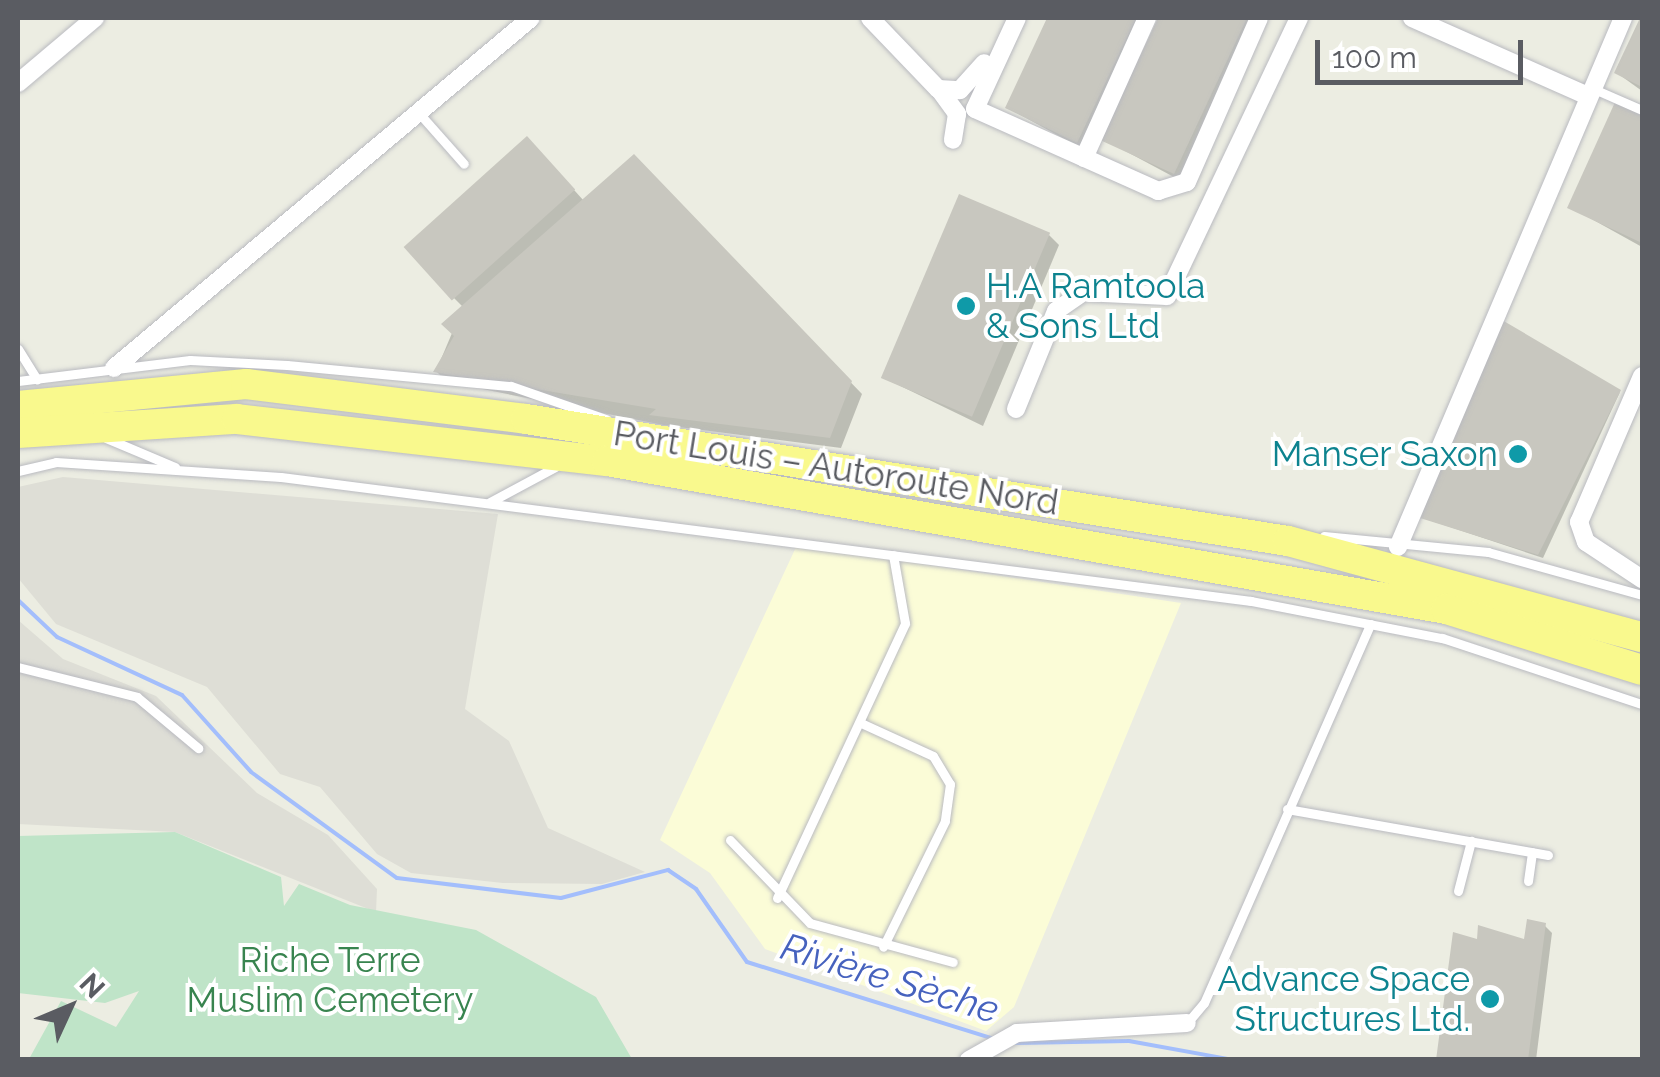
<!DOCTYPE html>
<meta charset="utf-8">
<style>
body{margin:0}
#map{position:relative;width:1660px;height:1077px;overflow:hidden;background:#ecede2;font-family:Raleway,sans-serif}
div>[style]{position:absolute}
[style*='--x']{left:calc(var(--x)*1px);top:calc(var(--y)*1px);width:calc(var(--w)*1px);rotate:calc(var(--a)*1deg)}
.commercial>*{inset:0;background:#fbfcd7}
.industrial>*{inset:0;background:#deded6}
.green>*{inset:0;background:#bfe4c8}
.shadow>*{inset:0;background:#0003}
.stream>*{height:4px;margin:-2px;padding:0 2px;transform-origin:2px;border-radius:2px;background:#a3befc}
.building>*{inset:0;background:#c8c7bf;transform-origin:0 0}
.roads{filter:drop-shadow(0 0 2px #b9bac0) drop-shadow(0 0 2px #b9bac0)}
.lane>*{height:9px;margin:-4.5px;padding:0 4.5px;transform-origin:4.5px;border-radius:4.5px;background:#fff}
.street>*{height:18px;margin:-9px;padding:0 9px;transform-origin:9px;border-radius:9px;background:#fff}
.highway>*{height:30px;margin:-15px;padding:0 15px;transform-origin:15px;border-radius:15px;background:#f9f98d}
.dots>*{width:28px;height:28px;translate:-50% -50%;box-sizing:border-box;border:5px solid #fff;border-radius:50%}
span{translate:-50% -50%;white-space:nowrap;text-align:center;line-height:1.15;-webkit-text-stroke:8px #fff;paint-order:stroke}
.culture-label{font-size:35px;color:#0d838f}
.left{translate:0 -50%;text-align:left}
.right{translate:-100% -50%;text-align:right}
.street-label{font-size:35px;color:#5a5c62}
.park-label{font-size:35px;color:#38844f}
.water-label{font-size:38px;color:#4662be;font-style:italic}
.frame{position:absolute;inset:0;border:20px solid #5a5c62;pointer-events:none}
.north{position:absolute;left:20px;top:957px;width:100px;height:100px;-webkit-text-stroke:8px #fff;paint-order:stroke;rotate:46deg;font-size:28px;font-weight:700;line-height:40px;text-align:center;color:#5a5c62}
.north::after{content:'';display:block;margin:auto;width:35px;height:45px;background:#5a5c62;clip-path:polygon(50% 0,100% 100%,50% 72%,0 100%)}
.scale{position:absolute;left:1315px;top:40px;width:208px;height:45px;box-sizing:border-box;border:5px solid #5a5c62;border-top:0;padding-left:12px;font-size:30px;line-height:35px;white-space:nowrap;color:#5a5c62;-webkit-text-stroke:8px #fff;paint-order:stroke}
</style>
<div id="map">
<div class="commercial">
<div style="clip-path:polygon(797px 545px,1181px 603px,1014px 1007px,986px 1031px,765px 949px,710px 873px,660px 840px)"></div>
</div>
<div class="industrial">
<div style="clip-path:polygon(63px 477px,498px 514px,465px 709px,509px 741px,548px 828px,645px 872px,602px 884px,503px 883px,411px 873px,377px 854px,320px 787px,280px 774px,207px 687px,56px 624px,18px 578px,18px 487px)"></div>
<div style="clip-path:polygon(18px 620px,63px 659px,156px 696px,257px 793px,328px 835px,377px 889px,376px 912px,175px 832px,18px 824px)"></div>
</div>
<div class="green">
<div style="clip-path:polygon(175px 832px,281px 877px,284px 906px,299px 884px,350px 905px,476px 930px,596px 997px,632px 1059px,29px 1059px,61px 1001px,116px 1027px,139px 991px,105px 1003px,18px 993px,18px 836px)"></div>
</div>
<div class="shadow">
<div style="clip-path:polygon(1050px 18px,1151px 18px,1088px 152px,1008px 108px)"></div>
<div style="clip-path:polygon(1160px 18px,1262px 18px,1185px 183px,1103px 139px)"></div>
<div style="clip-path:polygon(1642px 19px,1642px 91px,1617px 73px)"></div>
<div style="clip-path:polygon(1617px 104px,1642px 115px,1642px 247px,1570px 207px)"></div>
<div style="clip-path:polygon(538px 150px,584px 201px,634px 158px,862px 394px,841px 448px,663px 425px,447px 382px,436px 371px,463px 307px,449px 293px)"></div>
<div style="clip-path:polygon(1049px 235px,1059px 245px,983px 426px,884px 378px)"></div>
<div style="clip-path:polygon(1620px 392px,1543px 558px,1423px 518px)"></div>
<div style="clip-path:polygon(1544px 925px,1552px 933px,1536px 1060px,1439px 1060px,1479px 943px,1526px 942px)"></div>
</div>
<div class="stream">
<div style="--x:18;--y:600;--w:54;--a:43.5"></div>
<div style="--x:57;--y:637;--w:138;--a:24.9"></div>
<div style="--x:182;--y:695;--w:103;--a:48.1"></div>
<div style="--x:251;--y:772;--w:180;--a:36"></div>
<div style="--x:397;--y:878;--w:165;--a:7"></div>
<div style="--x:561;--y:898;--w:111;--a:-14.7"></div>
<div style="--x:668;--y:870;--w:34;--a:34"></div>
<div style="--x:696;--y:889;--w:89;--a:55.1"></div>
<div style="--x:747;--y:962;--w:256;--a:17.3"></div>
<div style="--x:1016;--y:1043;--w:113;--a:-1"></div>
<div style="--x:1129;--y:1041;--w:107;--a:10.3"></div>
</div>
<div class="building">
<div style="clip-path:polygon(1047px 18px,1136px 18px,1077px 143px,1005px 108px)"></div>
<div style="clip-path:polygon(1158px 18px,1247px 18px,1174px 174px,1100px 140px)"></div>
<div style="clip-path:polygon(1640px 18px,1642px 18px,1642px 87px,1614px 73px)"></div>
<div style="clip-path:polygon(1616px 100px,1642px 113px,1642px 243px,1567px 208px)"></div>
<div style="left:527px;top:136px;width:72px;height:166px;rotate:48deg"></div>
<div style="clip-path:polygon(634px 154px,852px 381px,830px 438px,649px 415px,656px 409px,433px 372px,454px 336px,441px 324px)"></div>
<div style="left:959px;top:194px;width:99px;height:200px;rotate:23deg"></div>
<div style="clip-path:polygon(1502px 320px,1621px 390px,1538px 555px,1420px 518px)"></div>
<div style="clip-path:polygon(1527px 919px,1546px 923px,1528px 1060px,1436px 1060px,1453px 932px,1477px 939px,1478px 925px,1524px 939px)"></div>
</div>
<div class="roads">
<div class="lane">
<div style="--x:1594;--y:89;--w:52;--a:23.6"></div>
<div style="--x:418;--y:112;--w:69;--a:48.5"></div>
<div style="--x:18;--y:349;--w:36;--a:58"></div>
<div style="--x:18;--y:381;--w:173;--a:-7"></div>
<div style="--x:190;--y:360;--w:97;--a:3"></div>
<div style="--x:287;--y:365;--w:225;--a:5.4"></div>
<div style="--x:511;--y:386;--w:101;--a:19.2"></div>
<div style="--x:106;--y:438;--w:75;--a:22.8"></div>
<div style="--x:18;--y:471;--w:39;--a:-13"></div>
<div style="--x:56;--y:462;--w:225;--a:3.8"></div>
<div style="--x:281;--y:477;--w:978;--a:7.28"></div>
<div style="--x:1251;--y:601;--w:195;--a:11"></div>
<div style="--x:1442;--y:638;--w:211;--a:18.3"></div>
<div style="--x:490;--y:502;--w:74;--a:-28.3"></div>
<div style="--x:1324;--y:536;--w:165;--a:5.6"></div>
<div style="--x:1488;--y:552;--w:160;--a:15.6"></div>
<div style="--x:18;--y:667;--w:123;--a:14.1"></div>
<div style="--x:137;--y:697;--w:80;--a:39.9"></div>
<div style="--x:861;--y:723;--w:79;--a:24.6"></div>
<div style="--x:933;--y:756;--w:33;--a:59"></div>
<div style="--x:950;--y:784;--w:37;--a:98"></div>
<div style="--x:945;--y:821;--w:140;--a:116.2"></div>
<div style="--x:1287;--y:809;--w:265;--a:10"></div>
<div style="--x:730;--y:840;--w:115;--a:46.1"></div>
<div style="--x:810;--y:923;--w:148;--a:15.3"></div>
<div style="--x:1528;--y:881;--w:29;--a:-82"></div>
<div style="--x:1458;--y:891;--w:52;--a:-75.4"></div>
<div style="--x:777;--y:898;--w:303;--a:-65"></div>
<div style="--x:905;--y:623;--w:69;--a:-100"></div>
<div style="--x:1187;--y:1023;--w:26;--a:-50"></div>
<div style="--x:1204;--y:1003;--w:414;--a:-66.3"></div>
</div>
<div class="street">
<div style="--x:870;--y:18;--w:98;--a:46.2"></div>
<div style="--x:938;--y:89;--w:22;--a:3"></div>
<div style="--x:960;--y:90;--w:36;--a:-48"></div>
<div style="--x:1017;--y:18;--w:100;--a:114.8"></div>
<div style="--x:975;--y:109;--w:201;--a:24.1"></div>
<div style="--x:1158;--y:191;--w:30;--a:-17"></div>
<div style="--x:1187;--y:182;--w:179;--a:-66.3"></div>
<div style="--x:1412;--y:18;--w:193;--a:23.9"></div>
<div style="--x:18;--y:83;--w:101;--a:-40.2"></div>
<div style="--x:939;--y:89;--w:31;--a:54"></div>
<div style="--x:957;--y:114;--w:26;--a:99"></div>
<div style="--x:1084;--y:158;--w:154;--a:-65.8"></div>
<div style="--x:114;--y:368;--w:544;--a:-40.01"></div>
<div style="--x:1642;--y:376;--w:159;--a:113.3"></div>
<div style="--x:1579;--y:522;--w:21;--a:71"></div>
<div style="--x:1586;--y:542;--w:67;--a:33.5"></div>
<div style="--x:1016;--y:409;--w:106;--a:-67.8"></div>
<div style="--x:1056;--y:311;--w:33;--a:-35"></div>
<div style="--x:1083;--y:292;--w:84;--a:2.7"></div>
<div style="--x:1167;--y:296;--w:308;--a:-64.6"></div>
<div style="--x:1398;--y:547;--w:575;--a:-66.96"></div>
<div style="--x:969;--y:1060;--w:55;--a:-29.4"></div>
<div style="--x:1017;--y:1033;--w:170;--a:-3.4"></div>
</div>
<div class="highway">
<div style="--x:18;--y:406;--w:229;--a:-5.5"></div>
<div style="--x:246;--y:384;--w:282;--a:7.1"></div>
<div style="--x:526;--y:419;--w:772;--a:9.1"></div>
<div style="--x:1288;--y:541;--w:367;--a:15.2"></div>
<div style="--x:18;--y:433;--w:219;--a:-3.7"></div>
<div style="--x:237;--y:419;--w:372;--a:6.5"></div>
<div style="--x:607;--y:461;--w:852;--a:10"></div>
<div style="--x:1446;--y:609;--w:205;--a:17.3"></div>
</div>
</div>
<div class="dots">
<div style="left:966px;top:306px;background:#0f9aa8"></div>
<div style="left:1518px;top:454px;background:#0f9aa8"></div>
<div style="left:1490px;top:999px;background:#0f9aa8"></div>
</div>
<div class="culture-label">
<span class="left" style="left:986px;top:306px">H.A Ramtoola<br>&amp; Sons Ltd</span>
<span class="right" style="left:1498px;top:454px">Manser Saxon</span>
<span class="right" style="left:1470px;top:999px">Advance Space<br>Structures Ltd.</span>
</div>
<div class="street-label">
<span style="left:836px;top:468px;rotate:9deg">Port Louis – Autoroute Nord</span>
</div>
<div class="park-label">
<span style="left:330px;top:980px">Riche Terre<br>Muslim Cemetery</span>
</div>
<div class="water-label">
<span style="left:890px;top:978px;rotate:17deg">Rivière Sèche</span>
</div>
<div class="frame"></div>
<div class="north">N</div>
<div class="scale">100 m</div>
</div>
